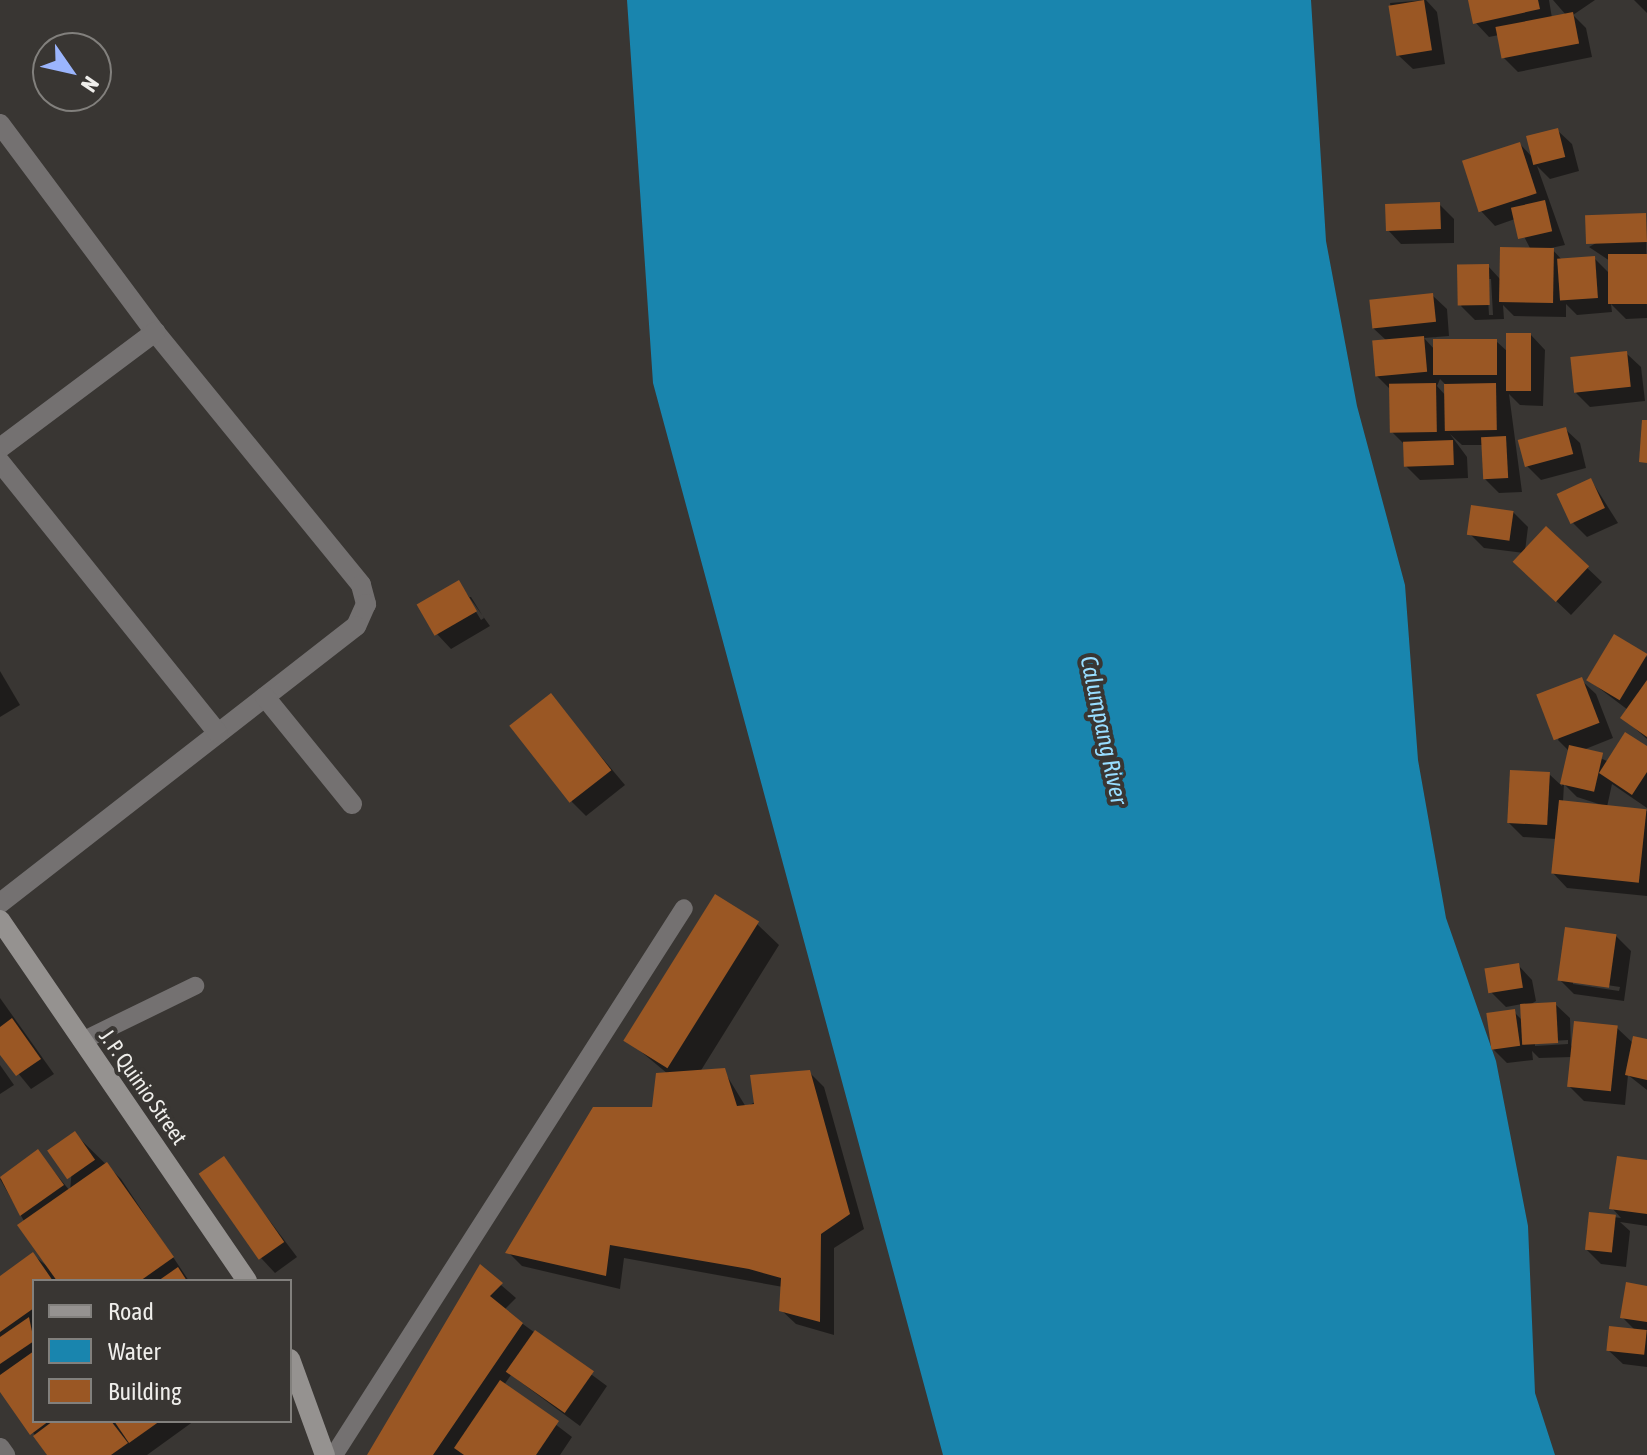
<!DOCTYPE html>
<style>
body{margin:0}
#map{position:relative;width:1647px;height:1455px;overflow:hidden;background:#393633;font-family:"Asap Condensed",sans-serif}
div>[style]{position:absolute}
[style*='--x']{left:calc(var(--x)*1px);top:calc(var(--y)*1px);width:calc(var(--w)*1px);rotate:calc(var(--a)*1deg)}
.water>*{inset:0;background:#1985ae}
.shadow>*{inset:0;background:#0007}
.building>*{inset:0;background:#9a5724;transform-origin:0 0}
.lane>*{height:18px;margin:-9px;padding:0 9px;transform-origin:9px;border-radius:9px;background:#747171}
.street>*{height:20px;margin:-10px;padding:0 10px;transform-origin:10px;border-radius:10px;background:#747171}
.secondary>*{height:20px;margin:-10px;padding:0 10px;transform-origin:10px;border-radius:10px;background:#959290}
span{translate:-50% -50%;white-space:nowrap;text-align:center;line-height:1.15;-webkit-text-stroke:8px #393633;paint-order:stroke}
.street-label{font-size:22px;color:#efeeeb}
.water-label{font-size:24px;color:#98ddff;font-style:italic}
.legend{position:absolute;left:32px;top:1279px;width:260px;height:144px;box-sizing:border-box;background:#393633;border:2px solid #82807d;margin:0;padding:10px 14px;list-style:none;font-size:24px;color:#efeeeb}
.legend li{display:flex;align-items:center;gap:16px;height:40px}
.legend b{width:40px;border:2px solid #82807d}
.north{position:absolute;left:32px;top:32px;width:80px;height:80px;box-sizing:border-box;background:#393633;border:2px solid #82807d;border-radius:50%;rotate:124deg;font-size:22px;font-weight:700;line-height:32px;text-align:center;color:#efeeeb}
.north::after{content:'';display:block;margin:auto;width:28px;height:36px;background:#9bb5fd;clip-path:polygon(50% 0,100% 100%,50% 72%,0 100%)}
</style>
<div id="map">
<div class="water">
<div style="clip-path:polygon(627px 0,1311px 0,1326px 241px,1357px 406px,1405px 585px,1418px 760px,1446px 918px,1496px 1061px,1528px 1226px,1535px 1393px,1555px 1455px,943px 1455px,653px 383px)"></div>
</div>
<div class="shadow">
<div style="clip-path:polygon(1426px 0,1437px 12px,1445px 64px,1413px 69px,1398px 55px,1390px 3px)"></div>
<div style="clip-path:polygon(1470px 0,1549px 0,1552px 18px,1566px 15px,1553px 0,1595px 0,1573px 15px,1586px 28px,1592px 57px,1518px 72px,1504px 58px,1499px 35px,1489px 37px,1475px 22px)"></div>
<div style="clip-path:polygon(1647px 0,1647px 13px,1634px 0)"></div>
<div style="clip-path:polygon(evenodd,1557px 130px,1572px 144px,1579px 171px,1550px 179px,1537px 166px,1565px 245px,1551px 248px,1563px 261px,1594px 258px,1610px 274px,1610px 261px,1589px 247px,1646px 215px,1647px 318px,1626px 319px,1611px 304px,1612px 312px,1577px 315px,1566px 304px,1566px 317px,1514px 316px,1503px 305px,1504px 319px,1475px 320px,1461px 306px,1488px 266px,1500px 279px,1531px 250px,1515px 219px,1495px 226px,1481px 211px,1520px 144px,1533px 158px,1557px 130px,1487px 279px,1491px 279px,1493px 315px,1489px 315px,1487px 279px)"></div>
<div style="clip-path:polygon(1439px 204px,1454px 219px,1454px 243px,1401px 244px,1387px 229px)"></div>
<div style="clip-path:polygon(evenodd,1432px 295px,1447px 309px,1449px 336px,1424px 338px,1435px 350px,1496px 341px,1508px 352px,1531px 335px,1545px 350px,1543px 406px,1520px 405px,1509px 394px,1522px 492px,1499px 493px,1485px 479px,1483px 445px,1462px 445px,1450px 434px,1467px 457px,1468px 478px,1420px 480px,1406px 466px,1405px 445px,1392px 432px,1391px 390px,1377px 376px,1387px 341px,1373px 328px,1432px 295px,1440px 379px,1446px 385px,1446px 396px,1437px 386px,1440px 379px)"></div>
<div style="clip-path:polygon(1626px 353px,1641px 367px,1645px 401px,1590px 407px,1576px 393px)"></div>
<div style="clip-path:polygon(1565px 429px,1580px 443px,1586px 468px,1541px 480px,1527px 466px)"></div>
<div style="clip-path:polygon(1591px 480px,1618px 523px,1587px 537px,1573px 523px)"></div>
<div style="clip-path:polygon(1513px 512px,1528px 527px,1525px 551px,1546px 529px,1602px 582px,1571px 615px,1530px 576px,1524px 553px,1484px 548px,1470px 534px)"></div>
<div style="clip-path:polygon(evenodd,459px 583px,490px 626px,451px 649px,437px 634px,459px 583px,467px 597px,471px 597px,484px 618px,481px 620px,467px 597px)"></div>
<div style="clip-path:polygon(1615px 637px,1647px 657px,1647px 739px,1623px 718px,1628px 710px,1587px 679px)"></div>
<div style="clip-path:polygon(0 671px,20px 705px,0 717px)"></div>
<div style="clip-path:polygon(evenodd,1581px 680px,1596px 694px,1613px 738px,1583px 750px,1609px 762px,1647px 748px,1647px 808px,1612px 784px,1607px 807px,1647px 811px,1647px 896px,1567px 888px,1553px 873px,1556px 839px,1523px 837px,1508px 822px,1549px 774px,1562px 786px,1570px 752px,1558px 740px,1581px 680px,1564px 784px,1577px 797px,1605px 806px,1563px 802px,1564px 784px)"></div>
<div style="clip-path:polygon(550px 696px,625px 785px,586px 816px,572px 802px)"></div>
<div style="clip-path:polygon(757px 924px,779px 945px,700px 1072px,724px 1071px,746px 1107px,809px 1072px,824px 1087px,864px 1229px,834px 1248px,834px 1335px,796px 1324px,781px 1310px,783px 1287px,624px 1258px,620px 1289px,522px 1266px,508px 1252px,654px 1109px,668px 1074px,627px 1040px)"></div>
<div style="clip-path:polygon(evenodd,1616px 936px,1631px 951px,1624px 1001px,1574px 994px,1560px 980px,1616px 936px,1573px 980px,1620px 987px,1619px 991px,1573px 984px,1573px 980px)"></div>
<div style="clip-path:polygon(evenodd,1518px 965px,1532px 980px,1536px 1001px,1528px 1006px,1555px 1004px,1570px 1018px,1571px 1046px,1617px 1028px,1634px 1044px,1647px 1041px,1647px 1090px,1628px 1075px,1625px 1105px,1584px 1101px,1569px 1086px,1572px 1057px,1539px 1058px,1532px 1051px,1533px 1060px,1507px 1063px,1493px 1049px,1514px 1012px,1523px 1021px,1522px 1004px,1506px 1007px,1491px 992px,1518px 965px,1568px 1040px,1568px 1044px,1535px 1046px,1535px 1042px,1568px 1040px)"></div>
<div style="clip-path:polygon(0 998px,54px 1074px,31px 1089px,0 1051px)"></div>
<div style="clip-path:polygon(0 1065px,14px 1085px,0 1094px)"></div>
<div style="clip-path:polygon(75px 1134px,121px 1179px,189px 1281px,34px 1281px,34px 1421px,194px 1421px,147px 1455px,50px 1455px,0 1389px,0 1278px,33px 1255px,52px 1270px,0 1179px,38px 1152px,70px 1191px)"></div>
<div style="clip-path:polygon(223px 1159px,297px 1257px,275px 1273px,261px 1258px)"></div>
<div style="clip-path:polygon(1647px 1162px,1647px 1226px,1620px 1222px,1630px 1231px,1626px 1267px,1601px 1264px,1587px 1250px,1591px 1214px,1621px 1218px,1612px 1208px)"></div>
<div style="clip-path:polygon(480px 1267px,516px 1298px,504px 1310px,607px 1386px,580px 1426px,511px 1375px,504px 1385px,572px 1437px,560px 1455px,369px 1455px)"></div>
<div style="clip-path:polygon(1647px 1288px,1647px 1367px,1623px 1364px,1608px 1350px,1636px 1331px,1622px 1317px)"></div>
</div>
<div class="building">
<div style="left:1424px;top:0;width:51px;height:36px;rotate:81deg"></div>
<div style="clip-path:polygon(1468px 0,1538px 0,1540px 9px,1473px 24px)"></div>
<div style="left:1573px;top:12px;width:32px;height:79px;rotate:79deg"></div>
<div style="left:1558px;top:128px;width:30px;height:33px;rotate:76deg"></div>
<div style="left:1520px;top:142px;width:54px;height:61px;rotate:72deg"></div>
<div style="left:1545px;top:200px;width:32px;height:35px;rotate:77deg"></div>
<div style="left:1440px;top:202px;width:27px;height:55px;rotate:88deg"></div>
<div style="left:1646px;top:213px;width:29px;height:61px;rotate:88deg"></div>
<div style="left:1500px;top:247px;width:54px;height:55px;rotate:1deg"></div>
<div style="left:1647px;top:254px;width:50px;height:39px;rotate:90deg"></div>
<div style="left:1595px;top:256px;width:42px;height:38px;rotate:86deg"></div>
<div style="left:1489px;top:264px;width:41px;height:32px;rotate:89deg"></div>
<div style="left:1433px;top:293px;width:29px;height:64px;rotate:84deg"></div>
<div style="left:1506px;top:333px;width:25px;height:58px"></div>
<div style="left:1424px;top:336px;width:36px;height:52px;rotate:85deg"></div>
<div style="left:1497px;top:339px;width:36px;height:64px;rotate:90deg"></div>
<div style="left:1627px;top:351px;width:36px;height:57px;rotate:84deg"></div>
<div style="left:1436px;top:383px;width:49px;height:47px;rotate:89deg"></div>
<div style="left:1496px;top:383px;width:47px;height:52px;rotate:89deg"></div>
<div style="clip-path:polygon(1642px 420px,1647px 420px,1647px 463px,1639px 462px)"></div>
<div style="left:1566px;top:427px;width:28px;height:50px;rotate:75deg"></div>
<div style="left:1506px;top:436px;width:42px;height:25px;rotate:87deg"></div>
<div style="left:1453px;top:440px;width:25px;height:50px;rotate:88deg"></div>
<div style="left:1591px;top:478px;width:33px;height:38px;rotate:65deg"></div>
<div style="left:1471px;top:505px;width:43px;height:30px;rotate:8deg"></div>
<div style="left:1546px;top:526px;width:59px;height:49px;rotate:43deg"></div>
<div style="left:459px;top:580px;width:36px;height:49px;rotate:60deg"></div>
<div style="left:1614px;top:634px;width:39px;height:54px;rotate:31deg"></div>
<div style="left:1582px;top:677px;width:49px;height:49px;rotate:69deg"></div>
<div style="clip-path:polygon(1647px 680px,1647px 737px,1620px 718px)"></div>
<div style="left:551px;top:693px;width:98px;height:53px;rotate:52deg"></div>
<div style="clip-path:polygon(1625px 732px,1647px 746px,1647px 772px,1632px 795px,1599px 773px)"></div>
<div style="left:1569px;top:745px;width:35px;height:40px;rotate:13deg"></div>
<div style="left:1510px;top:770px;width:40px;height:53px;rotate:3deg"></div>
<div style="left:1559px;top:800px;width:88px;height:74px;rotate:6deg"></div>
<div style="left:715px;top:894px;width:52px;height:173px;rotate:32deg"></div>
<div style="left:1565px;top:927px;width:52px;height:54px;rotate:8deg"></div>
<div style="left:1519px;top:963px;width:25px;height:35px;rotate:81deg"></div>
<div style="left:1556px;top:1002px;width:41px;height:36px;rotate:87deg"></div>
<div style="left:1515px;top:1009px;width:37px;height:29px;rotate:82deg"></div>
<div style="clip-path:polygon(12px 1018px,41px 1059px,16px 1076px,0 1055px,0 1027px)"></div>
<div style="left:1574px;top:1021px;width:44px;height:66px;rotate:6deg"></div>
<div style="clip-path:polygon(1633px 1036px,1647px 1039px,1647px 1080px,1625px 1075px)"></div>
<div style="clip-path:polygon(725px 1068px,737px 1106px,754px 1104px,750px 1075px,810px 1070px,850px 1214px,821px 1234px,820px 1322px,779px 1311px,781px 1278px,749px 1269px,610px 1245px,606px 1276px,505px 1253px,593px 1107px,652px 1107px,656px 1073px)"></div>
<div style="left:75px;top:1131px;width:35px;height:34px;rotate:55deg"></div>
<div style="clip-path:polygon(38px 1149px,64px 1185px,20px 1216px,0 1177px)"></div>
<div style="left:224px;top:1156px;width:105px;height:31px;rotate:55deg"></div>
<div style="clip-path:polygon(1617px 1156px,1647px 1160px,1647px 1214px,1609px 1209px)"></div>
<div style="clip-path:polygon(107px 1162px,174px 1257px,140px 1281px,57px 1281px,17px 1225px)"></div>
<div style="left:1589px;top:1212px;width:27px;height:38px;rotate:6deg"></div>
<div style="clip-path:polygon(33px 1252px,53px 1281px,34px 1281px,34px 1308px,0 1332px,0 1276px)"></div>
<div style="clip-path:polygon(480px 1264px,503px 1283px,490px 1296px,523px 1323px,433px 1455px,367px 1455px)"></div>
<div style="clip-path:polygon(178px 1267px,187px 1281px,158px 1281px)"></div>
<div style="clip-path:polygon(1626px 1282px,1647px 1286px,1647px 1322px,1620px 1318px)"></div>
<div style="clip-path:polygon(29px 1317px,34px 1341px,0 1364px,0 1337px)"></div>
<div style="left:1609px;top:1326px;width:38px;height:25px;rotate:6deg"></div>
<div style="left:535px;top:1330px;width:72px;height:51px;rotate:35deg"></div>
<div style="clip-path:polygon(34px 1351px,34px 1421px,49px 1421px,30px 1435px,0 1392px,0 1375px)"></div>
<div style="clip-path:polygon(500px 1380px,559px 1421px,536px 1455px,464px 1455px,454px 1448px)"></div>
<div style="clip-path:polygon(53px 1421px,111px 1421px,128px 1443px,111px 1455px,47px 1455px,33px 1436px)"></div>
<div style="clip-path:polygon(114px 1421px,160px 1421px,129px 1443px)"></div>
</div>
<div class="lane">
<div style="--x:82;--y:1041;--w:126;--a:-26"></div>
<div style="--x:334;--y:1455;--w:649;--a:-57.39"></div>
</div>
<div class="street">
<div style="--x:0;--y:124;--w:259;--a:53.3"></div>
<div style="--x:155;--y:332;--w:326;--a:50.8"></div>
<div style="--x:361;--y:585;--w:20;--a:75"></div>
<div style="--x:366;--y:604;--w:24;--a:114"></div>
<div style="--x:356;--y:626;--w:451;--a:142.1"></div>
<div style="--x:0;--y:448;--w:194;--a:-36.8"></div>
<div style="--x:0;--y:462;--w:348;--a:51.2"></div>
<div style="--x:265;--y:697;--w:138;--a:50.9"></div>
<div style="--x:0;--y:1448;--w:9;--a:54"></div>
</div>
<div class="secondary">
<div style="--x:0;--y:920;--w:437;--a:55.6"></div>
<div style="--x:290;--y:1359;--w:102;--a:70"></div>
</div>
<div class="street-label">
<span style="left:143px;top:1087px;rotate:55deg">J. P. Quinio Street</span>
</div>
<div class="water-label">
<span style="left:1104px;top:730px;rotate:78deg">Calumpang River</span>
</div>
<ul class="legend">
<li><b style="height:10px;background:#959290"></b>Road</li>
<li><b style="height:22px;background:#1985ae"></b>Water</li>
<li><b style="height:22px;background:#9a5724"></b>Building</li>
</ul>
<div class="north">N</div>
</div>
